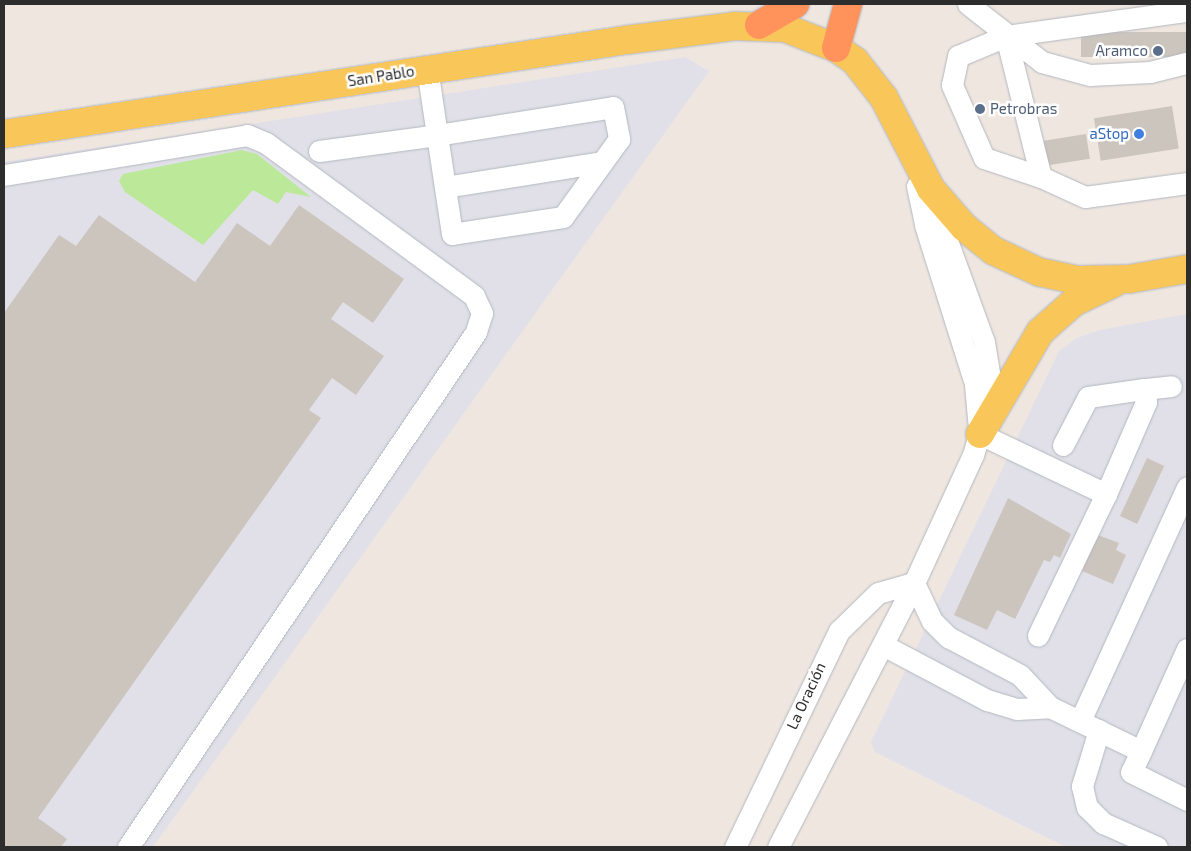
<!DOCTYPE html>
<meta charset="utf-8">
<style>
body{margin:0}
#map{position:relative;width:1191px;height:851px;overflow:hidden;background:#efe7df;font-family:"Exo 2",sans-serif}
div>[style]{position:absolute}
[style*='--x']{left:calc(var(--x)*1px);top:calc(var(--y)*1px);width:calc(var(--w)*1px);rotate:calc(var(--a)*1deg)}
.industrial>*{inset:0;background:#e1e0e8}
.green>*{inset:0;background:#bbe899}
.building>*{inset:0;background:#cbc5be;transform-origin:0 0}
.roads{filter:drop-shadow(0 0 1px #b3b7c1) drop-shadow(0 0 1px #b3b7c1)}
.minor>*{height:21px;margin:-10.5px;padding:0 10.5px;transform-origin:10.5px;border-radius:10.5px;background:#fff}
.major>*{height:28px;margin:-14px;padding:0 14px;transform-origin:14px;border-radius:14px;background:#f9c65a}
.highway>*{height:28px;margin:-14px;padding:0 14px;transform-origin:14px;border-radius:14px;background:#ff935b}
.dots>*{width:14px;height:14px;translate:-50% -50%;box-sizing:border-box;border:2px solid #fff;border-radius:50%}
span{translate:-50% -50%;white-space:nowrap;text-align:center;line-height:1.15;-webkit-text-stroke:5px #fff;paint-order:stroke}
.service-label{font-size:15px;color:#4e5e75}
.right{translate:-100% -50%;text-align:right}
.left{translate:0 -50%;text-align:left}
.street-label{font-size:15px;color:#2d2d2d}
.shop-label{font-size:15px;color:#366cbe}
.frame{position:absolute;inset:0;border:5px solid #2d2d2d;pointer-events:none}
</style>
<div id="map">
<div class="industrial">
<div style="clip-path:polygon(685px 57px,709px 71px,153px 847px,4px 847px,4px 162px)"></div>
<div style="clip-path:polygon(1187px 314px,1187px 847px,1066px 847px,875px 752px,871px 742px,1059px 351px,1077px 338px,1100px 330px)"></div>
</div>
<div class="green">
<div style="clip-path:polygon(242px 150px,257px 154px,311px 197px,286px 192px,278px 204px,253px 190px,203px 245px,125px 192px,119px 181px,123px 174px)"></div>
</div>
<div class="building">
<div style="left:1187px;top:32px;width:25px;height:106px;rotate:90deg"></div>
<div style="left:1172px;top:106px;width:43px;height:79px;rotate:81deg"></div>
<div style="left:1086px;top:134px;width:25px;height:44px;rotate:81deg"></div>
<div style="clip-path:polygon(299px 205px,404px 279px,373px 323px,343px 302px,331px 319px,384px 356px,356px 395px,332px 378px,309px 410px,321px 418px,38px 818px,67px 839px,61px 847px,4px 847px,4px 313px,59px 235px,76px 246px,99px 215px,195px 282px,237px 223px,270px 246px)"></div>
<div style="left:1147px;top:458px;width:19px;height:64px;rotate:25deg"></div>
<div style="clip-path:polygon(1008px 498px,1071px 534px,1060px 558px,1054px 555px,1050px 562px,1044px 560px,1015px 619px,997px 610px,987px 630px,954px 615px)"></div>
<div style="clip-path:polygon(1098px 535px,1119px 543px,1116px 550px,1126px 555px,1113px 584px,1082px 571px)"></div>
</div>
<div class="roads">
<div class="minor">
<div style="--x:968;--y:4;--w:94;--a:38.1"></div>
<div style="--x:1042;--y:62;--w:50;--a:15.2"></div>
<div style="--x:1090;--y:75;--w:60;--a:-2.9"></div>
<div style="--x:1150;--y:72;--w:38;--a:-14"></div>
<div style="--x:1006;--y:36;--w:145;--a:76.1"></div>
<div style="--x:1041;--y:177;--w:48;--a:24.4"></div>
<div style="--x:1085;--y:197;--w:103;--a:-7.8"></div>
<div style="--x:319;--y:151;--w:119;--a:-7.7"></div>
<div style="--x:437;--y:135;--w:178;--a:-9"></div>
<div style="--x:613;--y:107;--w:33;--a:79"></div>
<div style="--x:619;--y:139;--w:96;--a:125.7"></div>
<div style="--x:563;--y:217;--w:112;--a:171.3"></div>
<div style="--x:452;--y:234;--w:100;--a:-98.6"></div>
<div style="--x:437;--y:135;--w:68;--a:-98.5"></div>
<div style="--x:4;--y:175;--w:246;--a:-9.3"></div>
<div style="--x:247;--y:135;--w:21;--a:23"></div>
<div style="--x:266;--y:143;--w:258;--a:36.3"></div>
<div style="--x:474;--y:296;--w:19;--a:65"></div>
<div style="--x:482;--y:313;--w:20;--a:108"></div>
<div style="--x:476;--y:332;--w:622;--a:124.05"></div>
<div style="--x:1041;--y:177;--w:60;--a:-161.6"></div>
<div style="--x:984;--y:158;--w:80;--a:-113.7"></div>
<div style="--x:952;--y:85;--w:30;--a:-78"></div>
<div style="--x:958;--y:56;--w:52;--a:-22.6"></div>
<div style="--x:1006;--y:36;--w:183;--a:-7.9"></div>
<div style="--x:917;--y:186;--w:40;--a:78"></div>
<div style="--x:925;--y:225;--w:167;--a:72.5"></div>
<div style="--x:975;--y:384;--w:38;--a:85"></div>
<div style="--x:445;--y:187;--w:159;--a:-9"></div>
<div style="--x:1144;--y:389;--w:27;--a:-6"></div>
<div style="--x:980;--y:434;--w:140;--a:25.5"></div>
<div style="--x:1106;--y:494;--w:157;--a:115.7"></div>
<div style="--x:1063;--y:445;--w:54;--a:-62.5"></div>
<div style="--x:1088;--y:397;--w:57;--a:-8.1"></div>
<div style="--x:1144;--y:389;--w:13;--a:81"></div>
<div style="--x:1146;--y:402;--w:100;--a:113.5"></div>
<div style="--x:883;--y:645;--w:118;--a:27.9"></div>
<div style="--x:987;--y:700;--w:31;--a:17"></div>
<div style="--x:1017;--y:709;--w:33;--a:-3"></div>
<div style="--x:1080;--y:721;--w:257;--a:-65.4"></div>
<div style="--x:1099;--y:730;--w:59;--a:106.9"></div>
<div style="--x:1082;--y:786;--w:22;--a:77"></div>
<div style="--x:1087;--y:807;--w:23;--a:45"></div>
<div style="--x:1103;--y:823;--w:59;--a:24"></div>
<div style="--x:1141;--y:751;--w:112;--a:-65.7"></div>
<div style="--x:735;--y:847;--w:240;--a:-64.3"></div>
<div style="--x:839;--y:631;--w:54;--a:-44.3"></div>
<div style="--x:878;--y:593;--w:37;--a:-16"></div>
<div style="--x:914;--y:583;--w:42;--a:64.7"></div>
<div style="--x:932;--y:621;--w:23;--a:45"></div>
<div style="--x:948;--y:637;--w:81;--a:27.8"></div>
<div style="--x:1020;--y:675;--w:44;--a:46.8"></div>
<div style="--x:1050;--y:707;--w:101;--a:25.8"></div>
<div style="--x:1141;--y:751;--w:23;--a:115"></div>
<div style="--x:1131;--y:772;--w:63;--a:26.6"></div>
<div style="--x:778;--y:847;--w:297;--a:-62.7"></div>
<div style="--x:914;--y:583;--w:141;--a:-65.3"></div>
<div style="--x:973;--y:455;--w:67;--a:-73.5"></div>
<div style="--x:992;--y:391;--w:50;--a:-99.3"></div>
<div style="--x:984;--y:342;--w:158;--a:-110"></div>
</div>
<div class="major">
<div style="--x:4;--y:134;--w:629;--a:-8.59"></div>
<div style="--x:626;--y:40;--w:110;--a:-7.3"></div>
<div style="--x:735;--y:26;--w:50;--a:2.3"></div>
<div style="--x:785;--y:28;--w:55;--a:21.4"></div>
<div style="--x:836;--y:48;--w:23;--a:34"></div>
<div style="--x:855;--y:61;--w:47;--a:51.9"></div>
<div style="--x:884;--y:98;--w:102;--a:62.7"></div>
<div style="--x:931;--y:189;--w:50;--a:49"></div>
<div style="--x:964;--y:227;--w:38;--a:39"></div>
<div style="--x:994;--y:251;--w:50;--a:25"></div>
<div style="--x:1039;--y:272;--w:40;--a:12"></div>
<div style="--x:1078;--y:280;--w:51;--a:-1.1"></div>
<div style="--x:1129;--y:279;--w:59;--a:-9.8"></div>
<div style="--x:980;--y:434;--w:118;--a:-59.5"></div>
<div style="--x:1040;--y:332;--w:45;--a:-41.4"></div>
<div style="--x:1074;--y:302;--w:44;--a:-25.4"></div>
</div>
<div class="highway">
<div style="--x:759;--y:25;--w:42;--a:-30.3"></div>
<div style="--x:836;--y:48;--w:46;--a:-74.7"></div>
</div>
</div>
<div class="dots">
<div style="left:1158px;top:51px;background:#5c6f8a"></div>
<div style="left:980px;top:109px;background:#5c6f8a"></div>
<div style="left:1139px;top:134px;background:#3f7fe0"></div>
</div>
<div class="service-label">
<span class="right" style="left:1148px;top:51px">Aramco</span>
<span class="left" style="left:990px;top:109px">Petrobras</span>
</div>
<div class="street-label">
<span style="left:381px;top:76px;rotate:-9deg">San Pablo</span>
<span style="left:806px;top:696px;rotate:-65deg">La Oración</span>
</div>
<div class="shop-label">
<span class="right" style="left:1129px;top:134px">aStop</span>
</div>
<div class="frame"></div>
</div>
